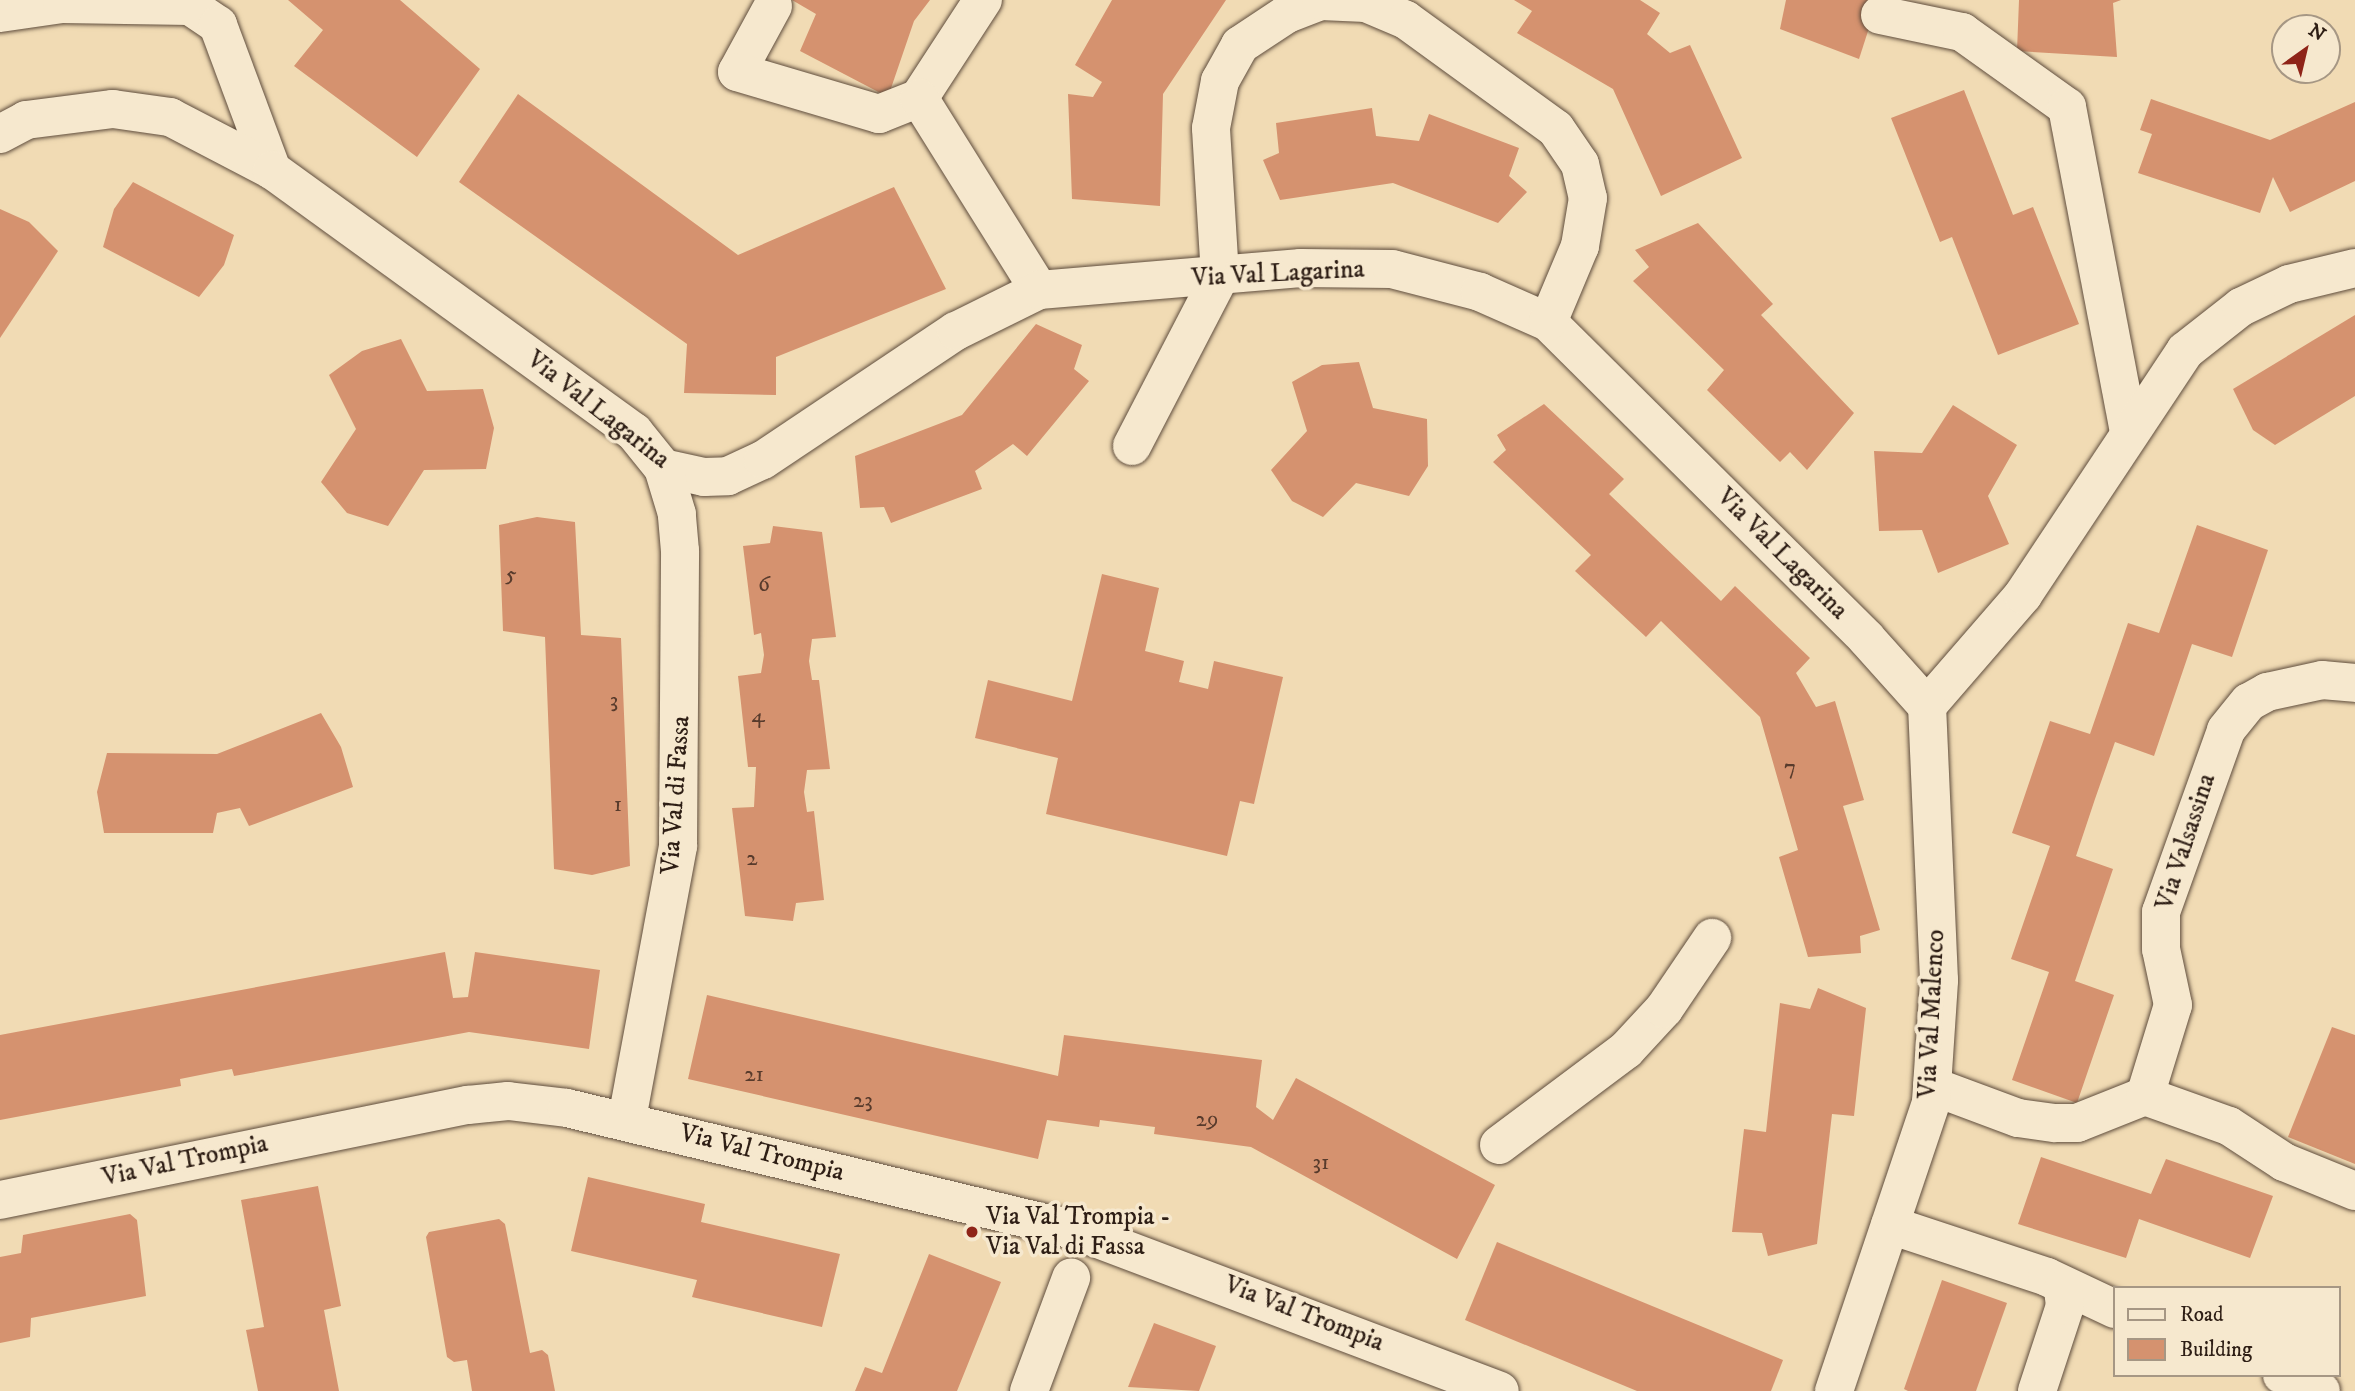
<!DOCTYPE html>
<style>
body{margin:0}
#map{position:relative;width:2355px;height:1391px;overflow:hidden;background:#f1dbb4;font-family:"IM FELL DW Pica",serif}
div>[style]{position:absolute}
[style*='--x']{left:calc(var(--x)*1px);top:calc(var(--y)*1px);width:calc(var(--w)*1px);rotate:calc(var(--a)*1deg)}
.building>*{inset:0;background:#d5926f}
.roads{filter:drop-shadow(0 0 2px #5f4d3d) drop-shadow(0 0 2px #5f4d3d)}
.minor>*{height:38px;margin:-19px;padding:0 19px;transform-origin:19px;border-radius:19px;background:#f6e8ce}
.dots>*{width:19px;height:19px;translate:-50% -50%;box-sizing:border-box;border:4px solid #f6e8ce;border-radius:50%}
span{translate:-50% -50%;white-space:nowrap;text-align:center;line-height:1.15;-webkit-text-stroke:7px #f6e8ce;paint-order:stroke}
.number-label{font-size:23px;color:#583b2c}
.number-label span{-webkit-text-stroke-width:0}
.street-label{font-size:26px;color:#2e1e15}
.poi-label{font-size:26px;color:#2e1e15}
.left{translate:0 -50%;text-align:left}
.legend{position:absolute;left:2113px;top:1286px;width:228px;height:91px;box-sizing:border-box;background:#f6e8ce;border:2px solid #a69784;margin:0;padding:9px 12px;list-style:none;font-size:21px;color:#2e1e15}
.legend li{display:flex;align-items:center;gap:14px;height:35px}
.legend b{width:35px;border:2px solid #a69784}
.north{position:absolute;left:2271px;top:14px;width:70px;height:70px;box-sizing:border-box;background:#f6e8ce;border:2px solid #a69784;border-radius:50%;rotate:34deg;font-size:19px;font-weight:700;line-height:28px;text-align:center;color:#2e1e15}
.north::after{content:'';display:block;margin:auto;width:24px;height:32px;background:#8f2418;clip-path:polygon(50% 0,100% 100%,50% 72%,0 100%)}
</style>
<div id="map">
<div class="building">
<div style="clip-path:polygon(288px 0,400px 0,480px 69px,417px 157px,294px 66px,323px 30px)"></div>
<div style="clip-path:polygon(792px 0,930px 0,914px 21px,888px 97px,800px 51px,816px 14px)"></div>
<div style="clip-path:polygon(1112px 0,1226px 0,1163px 94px,1160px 206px,1072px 199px,1068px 94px,1093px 97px,1102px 82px,1075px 65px)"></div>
<div style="clip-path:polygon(1514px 0,1640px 0,1660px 13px,1647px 34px,1670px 53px,1690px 45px,1742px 158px,1661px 196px,1613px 89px,1517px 33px,1532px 11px)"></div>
<div style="clip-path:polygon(1786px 0,1878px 0,1859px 59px,1780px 29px)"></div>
<div style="clip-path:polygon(2019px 0,2121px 0,2113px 3px,2117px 57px,2017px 51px)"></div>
<div style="clip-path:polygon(1964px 90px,2013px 215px,2033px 207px,2079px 324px,1998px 355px,1952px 237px,1940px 242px,1891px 118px)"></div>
<div style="clip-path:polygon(518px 94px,738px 255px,894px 187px,946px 289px,776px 357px,776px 395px,684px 393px,687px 344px,459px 182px)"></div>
<div style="clip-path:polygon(2151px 99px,2270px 140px,2355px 102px,2355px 181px,2290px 212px,2273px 177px,2260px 213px,2138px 173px,2152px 134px,2140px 130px)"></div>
<div style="clip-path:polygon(1372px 108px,1376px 136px,1419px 141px,1429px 114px,1519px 148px,1509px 176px,1527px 192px,1498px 223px,1393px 183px,1280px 200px,1263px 160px,1279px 153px,1276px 123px)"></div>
<div style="clip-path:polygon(133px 182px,234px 235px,224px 265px,199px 297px,103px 247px,114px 209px)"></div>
<div style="clip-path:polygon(0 209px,29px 222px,58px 251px,0 338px)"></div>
<div style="clip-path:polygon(1698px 223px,1773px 304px,1761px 315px,1854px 413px,1807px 470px,1790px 452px,1780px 462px,1707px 390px,1724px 370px,1633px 281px,1649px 267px,1635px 250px)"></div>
<div style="clip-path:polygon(2355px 315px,2355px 396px,2275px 445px,2253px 430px,2233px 389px)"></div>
<div style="clip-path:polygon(1036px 324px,1082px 345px,1074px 369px,1089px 381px,1027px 456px,1013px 444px,975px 471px,982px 489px,891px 523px,884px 507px,860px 508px,855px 456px,962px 415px)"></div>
<div style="clip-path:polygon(401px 339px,427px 391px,483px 389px,494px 428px,486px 469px,424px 470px,388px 526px,347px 513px,321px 482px,356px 429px,329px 375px,362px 351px)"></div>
<div style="clip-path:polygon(1359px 362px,1373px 408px,1427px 419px,1428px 466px,1409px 496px,1356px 483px,1323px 517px,1292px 501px,1271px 470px,1307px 431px,1292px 382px,1322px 365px)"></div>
<div style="clip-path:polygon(1544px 404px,1624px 479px,1609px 494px,1721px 601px,1735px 586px,1810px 658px,1796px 673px,1816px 707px,1835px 701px,1864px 800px,1843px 806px,1880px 930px,1860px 936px,1861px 953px,1808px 957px,1779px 857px,1798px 850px,1760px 717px,1661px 621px,1646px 637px,1575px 571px,1591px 555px,1493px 462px,1506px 450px,1497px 435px)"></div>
<div style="clip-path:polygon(1953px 405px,2017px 445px,1988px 496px,2009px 544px,1938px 573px,1922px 530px,1879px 531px,1874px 451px,1922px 453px)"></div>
<div style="clip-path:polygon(537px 517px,575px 522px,581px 635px,621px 638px,630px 866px,592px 875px,554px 869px,545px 637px,503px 631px,499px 525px)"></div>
<div style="clip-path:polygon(2197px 525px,2268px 550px,2232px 657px,2192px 644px,2154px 756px,2115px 742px,2095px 799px,2076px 856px,2113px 869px,2075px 981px,2114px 995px,2077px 1103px,2012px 1080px,2049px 972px,2011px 959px,2050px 846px,2012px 833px,2050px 721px,2090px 734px,2128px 623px,2159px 633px)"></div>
<div style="clip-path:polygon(773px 526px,822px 532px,836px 637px,812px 639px,809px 661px,812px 680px,819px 680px,830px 769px,807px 770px,804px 792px,807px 812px,814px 811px,824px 900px,796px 903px,793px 921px,745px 916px,732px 808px,754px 807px,756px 767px,748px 767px,738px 676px,761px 673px,764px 655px,761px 633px,754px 635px,743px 546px,770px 543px)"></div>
<div style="clip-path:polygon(1102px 574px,1159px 588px,1145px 651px,1184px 661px,1179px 682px,1208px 689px,1214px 661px,1283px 677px,1254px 804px,1240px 801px,1227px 856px,1046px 814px,1058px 758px,975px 738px,988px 680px,1072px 701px)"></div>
<div style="clip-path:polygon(321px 713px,341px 747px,353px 787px,249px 826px,240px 808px,217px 813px,213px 833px,104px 833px,97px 792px,107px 753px,217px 754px)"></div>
<div style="clip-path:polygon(445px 952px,453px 998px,468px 997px,475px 952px,600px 970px,589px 1049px,469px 1032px,234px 1076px,232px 1069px,220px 1071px,180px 1079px,181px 1086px,0 1120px,0 1035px)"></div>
<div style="clip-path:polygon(1818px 988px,1866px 1008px,1854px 1116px,1832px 1114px,1817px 1244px,1768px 1256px,1762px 1233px,1732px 1232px,1744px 1129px,1766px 1132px,1780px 1003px,1810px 1009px)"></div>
<div style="clip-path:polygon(707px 995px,1058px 1076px,1064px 1035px,1262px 1060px,1256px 1107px,1273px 1120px,1296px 1078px,1495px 1185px,1457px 1259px,1251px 1147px,1154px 1134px,1155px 1127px,1100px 1120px,1099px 1127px,1047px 1120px,1038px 1159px,688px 1079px)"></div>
<div style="clip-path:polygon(2332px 1027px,2355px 1035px,2355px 1164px,2288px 1137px)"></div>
<div style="clip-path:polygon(2041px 1157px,2151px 1194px,2166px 1159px,2273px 1196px,2250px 1258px,2139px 1219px,2126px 1258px,2018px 1224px)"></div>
<div style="clip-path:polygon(588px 1177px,705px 1204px,701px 1222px,840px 1254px,822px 1327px,692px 1297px,697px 1280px,571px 1251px)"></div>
<div style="clip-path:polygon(318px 1186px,341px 1306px,324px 1310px,339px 1391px,258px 1391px,246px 1330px,264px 1327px,241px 1200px)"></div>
<div style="clip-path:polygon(130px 1214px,137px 1220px,146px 1296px,31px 1318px,30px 1337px,0 1343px,0 1257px,21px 1253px,23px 1235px)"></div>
<div style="clip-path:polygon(499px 1219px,505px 1224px,530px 1353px,542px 1350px,548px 1355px,555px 1391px,472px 1391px,467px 1360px,454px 1362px,447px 1357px,426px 1237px,429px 1232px)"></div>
<div style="clip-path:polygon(1497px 1242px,1783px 1360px,1771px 1391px,1637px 1391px,1465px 1320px)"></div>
<div style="clip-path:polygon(929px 1254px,1001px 1282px,957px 1391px,855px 1391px,865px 1367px,882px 1373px)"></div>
<div style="clip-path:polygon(1942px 1280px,2007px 1303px,1976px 1391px,1908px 1391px,1904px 1389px)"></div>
<div style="clip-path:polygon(1154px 1323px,1216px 1346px,1199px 1391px,1128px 1387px)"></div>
</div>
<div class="roads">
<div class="minor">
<div style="--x:773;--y:6;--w:75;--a:118.6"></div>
<div style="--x:737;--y:72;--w:148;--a:16.5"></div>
<div style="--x:879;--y:114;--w:43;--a:-21.8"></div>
<div style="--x:919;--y:98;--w:117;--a:-56.9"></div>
<div style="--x:0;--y:13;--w:63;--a:-8.3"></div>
<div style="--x:62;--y:4;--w:128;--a:0.9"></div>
<div style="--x:190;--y:6;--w:34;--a:34"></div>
<div style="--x:218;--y:25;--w:155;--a:69.6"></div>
<div style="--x:1880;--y:15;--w:84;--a:11.7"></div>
<div style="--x:1962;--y:32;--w:129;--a:35.5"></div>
<div style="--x:2067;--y:107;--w:332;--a:79.2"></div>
<div style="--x:919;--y:98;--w:226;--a:58"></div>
<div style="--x:0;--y:134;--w:30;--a:-28"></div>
<div style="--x:26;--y:120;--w:88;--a:-7.2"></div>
<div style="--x:113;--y:109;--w:58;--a:8"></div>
<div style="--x:170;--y:117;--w:115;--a:27.5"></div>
<div style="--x:272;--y:170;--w:447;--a:35.9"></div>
<div style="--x:634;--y:432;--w:46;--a:51.1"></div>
<div style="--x:663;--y:468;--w:42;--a:12.4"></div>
<div style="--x:704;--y:477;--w:24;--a:-2"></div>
<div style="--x:728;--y:476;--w:38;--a:-25"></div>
<div style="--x:763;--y:460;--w:232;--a:-33.8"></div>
<div style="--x:956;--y:331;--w:93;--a:-26.3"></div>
<div style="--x:1039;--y:290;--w:263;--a:-4.8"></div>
<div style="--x:1301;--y:268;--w:91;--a:0.6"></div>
<div style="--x:1392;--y:269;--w:91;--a:14.6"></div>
<div style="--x:1480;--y:292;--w:74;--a:23.8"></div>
<div style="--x:1548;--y:322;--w:448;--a:44.8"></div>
<div style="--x:1866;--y:638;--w:91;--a:48.1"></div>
<div style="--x:1132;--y:446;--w:191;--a:-62.6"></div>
<div style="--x:1220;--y:276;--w:148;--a:-93.5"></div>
<div style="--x:1211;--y:128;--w:48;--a:-79.2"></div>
<div style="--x:1220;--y:81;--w:41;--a:-60.9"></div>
<div style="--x:1240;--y:45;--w:56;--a:-33.4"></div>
<div style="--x:1287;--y:14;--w:36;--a:-21"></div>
<div style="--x:1321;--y:1;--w:45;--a:2.5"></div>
<div style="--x:1366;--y:3;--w:43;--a:23"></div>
<div style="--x:1406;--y:20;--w:185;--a:36"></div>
<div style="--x:1556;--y:129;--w:42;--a:55.6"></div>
<div style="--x:1580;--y:164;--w:35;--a:77"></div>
<div style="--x:1588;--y:198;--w:49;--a:99.5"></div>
<div style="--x:1580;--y:246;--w:82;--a:112.8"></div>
<div style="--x:1927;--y:706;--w:147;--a:-49.1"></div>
<div style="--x:2023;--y:595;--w:293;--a:-56.4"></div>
<div style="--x:2185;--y:351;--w:71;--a:-38.2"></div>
<div style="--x:2241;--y:307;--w:53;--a:-25.6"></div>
<div style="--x:2289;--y:284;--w:68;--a:-13.6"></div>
<div style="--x:1932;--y:1086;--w:92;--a:20.4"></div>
<div style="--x:2018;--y:1118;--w:37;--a:8"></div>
<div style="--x:2055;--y:1123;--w:22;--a:0"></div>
<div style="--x:2077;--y:1123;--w:73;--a:-21.7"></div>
<div style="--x:2145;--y:1096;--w:89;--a:19.7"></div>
<div style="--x:2229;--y:1126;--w:66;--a:33.2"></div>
<div style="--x:2284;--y:1162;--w:77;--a:22.2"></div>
<div style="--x:2145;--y:1096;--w:95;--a:-72.9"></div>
<div style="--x:2173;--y:1005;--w:57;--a:-102.1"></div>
<div style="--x:2161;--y:949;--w:37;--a:-90"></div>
<div style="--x:2161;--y:912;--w:193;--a:-70.3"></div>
<div style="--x:2226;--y:730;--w:36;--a:-51"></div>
<div style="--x:2249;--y:702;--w:21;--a:-29"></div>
<div style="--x:2267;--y:692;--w:56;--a:-12.3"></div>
<div style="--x:2322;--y:680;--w:33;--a:5"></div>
<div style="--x:627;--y:1119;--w:278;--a:-79.4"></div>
<div style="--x:678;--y:846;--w:295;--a:-89.6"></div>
<div style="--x:680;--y:551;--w:37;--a:-95"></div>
<div style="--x:677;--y:514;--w:48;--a:-106.9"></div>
<div style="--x:1499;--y:1145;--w:159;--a:-36.8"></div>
<div style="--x:1626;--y:1050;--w:56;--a:-47.2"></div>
<div style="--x:1664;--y:1009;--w:86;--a:-55.9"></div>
<div style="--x:0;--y:1200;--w:478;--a:-11.5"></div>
<div style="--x:468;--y:1105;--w:40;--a:-5.7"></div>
<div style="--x:508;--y:1101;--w:59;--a:6.8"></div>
<div style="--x:567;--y:1108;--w:521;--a:13.53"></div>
<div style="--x:1074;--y:1230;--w:455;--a:20.7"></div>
<div style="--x:1890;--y:1225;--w:165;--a:18.3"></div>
<div style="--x:2047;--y:1277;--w:75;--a:25.2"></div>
<div style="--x:2282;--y:1375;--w:42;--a:22.3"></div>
<div style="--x:1029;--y:1391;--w:121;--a:-69.6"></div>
<div style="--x:1834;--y:1391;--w:305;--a:-71.4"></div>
<div style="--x:1931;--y:1102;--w:122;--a:-86.2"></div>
<div style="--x:1939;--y:980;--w:274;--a:-92.5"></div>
<div style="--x:2037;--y:1391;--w:89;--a:-71.8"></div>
<div style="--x:2065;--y:1306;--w:17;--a:-97"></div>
</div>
</div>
<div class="dots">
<div style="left:972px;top:1232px;background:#8f2418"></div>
</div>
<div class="number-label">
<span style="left:511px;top:575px">5</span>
<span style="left:764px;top:585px">6</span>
<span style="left:614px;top:701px">3</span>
<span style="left:758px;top:716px">4</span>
<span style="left:1790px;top:768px">7</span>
<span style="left:618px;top:805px">1</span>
<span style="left:752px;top:859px">2</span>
<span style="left:754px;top:1075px">21</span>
<span style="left:863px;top:1101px">23</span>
<span style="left:1207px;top:1120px">29</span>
<span style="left:1321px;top:1163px">31</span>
</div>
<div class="street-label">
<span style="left:1278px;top:274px;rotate:-3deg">Via Val Lagarina</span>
<span style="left:598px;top:410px;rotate:38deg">Via Val Lagarina</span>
<span style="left:1782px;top:554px;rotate:45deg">Via Val Lagarina</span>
<span style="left:676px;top:795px;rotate:-86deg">Via Val di Fassa</span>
<span style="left:2186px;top:842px;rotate:-72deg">Via Valsassina</span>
<span style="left:1932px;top:1014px;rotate:-87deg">Via Val Malenco</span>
<span style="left:762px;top:1153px;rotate:14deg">Via Val Trompia</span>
<span style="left:185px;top:1161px;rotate:-12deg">Via Val Trompia</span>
<span style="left:1304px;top:1314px;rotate:21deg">Via Val Trompia</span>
</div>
<div class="poi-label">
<span class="left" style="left:986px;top:1232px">Via Val Trompia -<br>Via Val di Fassa</span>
</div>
<ul class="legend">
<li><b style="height:9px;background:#f6e8ce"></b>Road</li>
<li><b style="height:19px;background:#d5926f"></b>Building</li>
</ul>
<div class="north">N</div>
</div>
